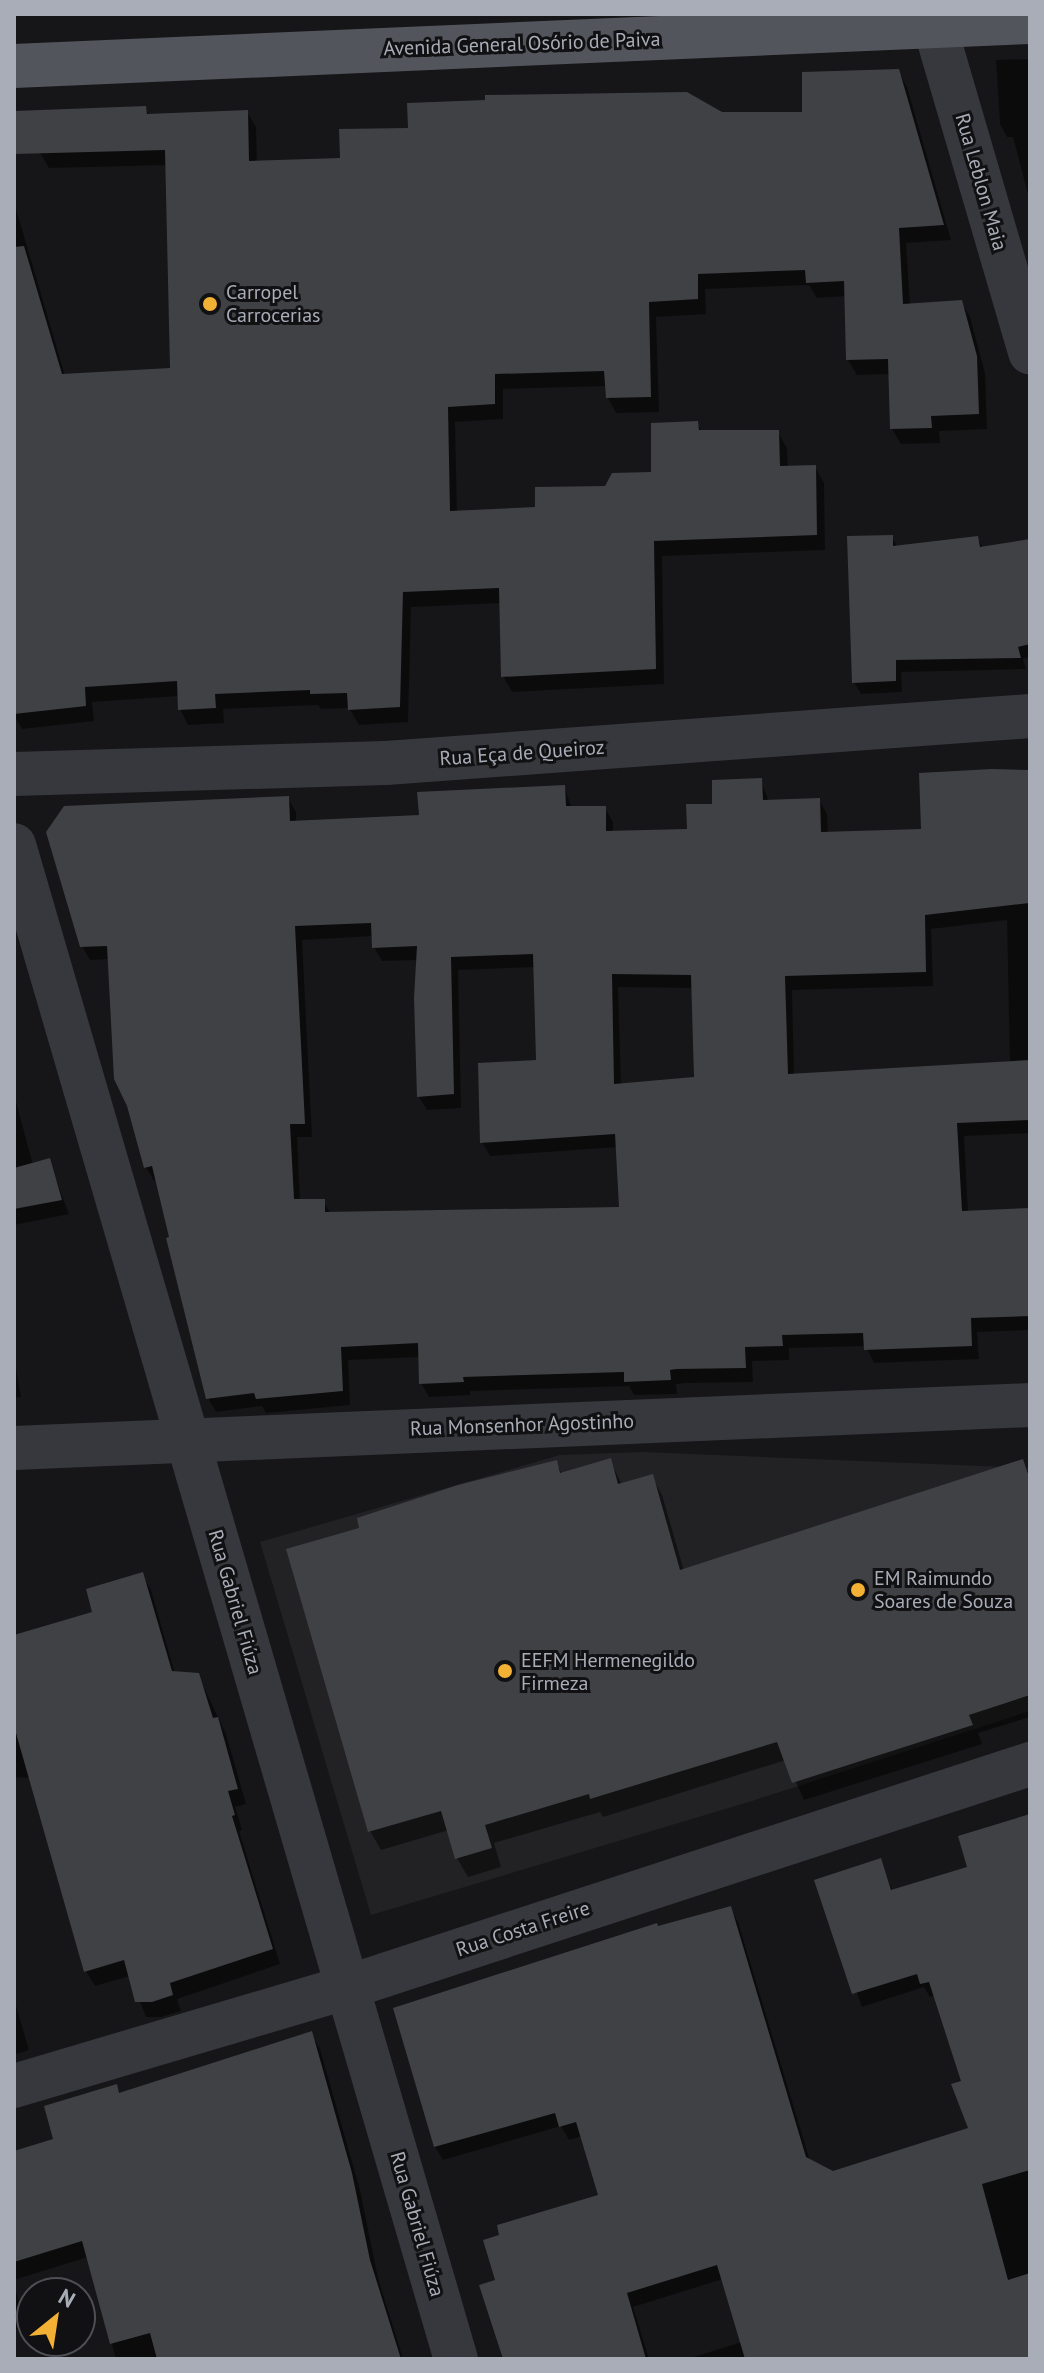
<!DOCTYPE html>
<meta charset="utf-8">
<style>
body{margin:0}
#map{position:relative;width:1044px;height:2373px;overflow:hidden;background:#161618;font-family:"PT Sans",sans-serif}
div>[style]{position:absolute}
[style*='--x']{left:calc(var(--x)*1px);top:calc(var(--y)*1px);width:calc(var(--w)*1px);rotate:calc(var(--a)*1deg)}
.built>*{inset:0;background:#222225}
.shadow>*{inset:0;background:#0007}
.building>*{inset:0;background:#404145}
.minor>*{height:44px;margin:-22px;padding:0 22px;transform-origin:22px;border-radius:22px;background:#37383d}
.major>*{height:44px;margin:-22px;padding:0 22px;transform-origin:22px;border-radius:22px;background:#53555c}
.dots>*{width:22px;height:22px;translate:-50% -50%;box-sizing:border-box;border:4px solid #111113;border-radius:50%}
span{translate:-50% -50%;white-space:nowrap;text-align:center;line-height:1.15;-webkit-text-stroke:6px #111113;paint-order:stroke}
.street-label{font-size:20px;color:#a8adb8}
.poi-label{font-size:20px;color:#a8adb8}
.left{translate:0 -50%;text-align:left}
.frame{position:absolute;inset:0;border:16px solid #a8adb8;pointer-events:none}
.north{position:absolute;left:16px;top:2277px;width:80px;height:80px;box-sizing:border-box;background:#111113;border:2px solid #4d4f55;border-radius:50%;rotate:30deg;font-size:22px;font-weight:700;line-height:32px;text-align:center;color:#a8adb8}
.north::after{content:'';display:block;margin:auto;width:28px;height:36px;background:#f2b134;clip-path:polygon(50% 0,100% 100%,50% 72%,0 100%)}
</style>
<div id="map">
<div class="built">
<div style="clip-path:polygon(643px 1452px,1030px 1468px,1030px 1711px,752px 1801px,371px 1915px,260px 1542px,560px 1455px)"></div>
</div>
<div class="shadow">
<div style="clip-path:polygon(1030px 59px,1030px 202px,1013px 137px,1007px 137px,1000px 124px,996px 60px)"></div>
<div style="clip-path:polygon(898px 71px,907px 87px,951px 240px,906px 243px,910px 305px,961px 302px,970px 317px,985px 373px,987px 429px,939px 431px,940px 443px,901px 444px,892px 429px,890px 374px,857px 375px,848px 360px,847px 296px,817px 298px,809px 285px,705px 289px,706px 314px,656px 317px,659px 412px,616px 413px,608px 398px,607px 386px,503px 389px,503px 419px,455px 422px,457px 512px,537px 509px,653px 474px,697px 423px,702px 432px,778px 432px,787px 448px,788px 468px,815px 467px,824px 483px,825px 550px,662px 556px,664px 684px,512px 692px,503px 676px,502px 603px,411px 607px,408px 722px,359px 725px,349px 708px,321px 709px,318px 705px,223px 709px,224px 723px,188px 725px,180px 709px,179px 696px,92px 702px,94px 721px,22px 729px,14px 715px,14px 202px,65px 376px,172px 370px,167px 165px,49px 168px,40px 153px,145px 108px,150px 116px,247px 112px,256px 127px,257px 162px,342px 160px,722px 114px,804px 114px)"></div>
<div style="clip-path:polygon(892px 537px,898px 548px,977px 538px,983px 548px,1030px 549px,1030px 657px,1023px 659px,1026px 669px,901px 672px,902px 692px,861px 694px,854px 682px)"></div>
<div style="clip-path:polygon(evenodd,1030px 772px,1030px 1133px,964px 1136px,968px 1213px,1030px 1210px,1030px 1330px,977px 1332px,979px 1359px,874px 1363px,866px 1346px,789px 1348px,789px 1360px,752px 1361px,753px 1382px,685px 1383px,676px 1384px,677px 1394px,634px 1395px,629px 1386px,470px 1391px,470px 1395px,429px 1397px,421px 1383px,421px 1357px,348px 1360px,350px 1405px,266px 1413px,262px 1406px,216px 1412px,208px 1398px,158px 1180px,154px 1181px,146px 1167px,110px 959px,90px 960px,82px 946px,288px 798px,296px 812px,296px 823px,421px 817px,564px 787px,572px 808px,605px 808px,613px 822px,613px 833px,689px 831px,714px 806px,761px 781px,769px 802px,819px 800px,827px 814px,828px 834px,923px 831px,1030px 772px,1007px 920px,1010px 1063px,794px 1075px,792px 990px,933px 986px,931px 929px,1007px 920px,1030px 772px,373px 936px,374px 947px,382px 961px,418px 960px,419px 1097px,427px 1110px,461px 1108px,458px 970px,536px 967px,538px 1062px,482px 1142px,490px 1156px,618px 1147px,621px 1209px,331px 1214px,323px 1201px,300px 1201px,297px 1137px,312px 1137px,302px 940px,373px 936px,1030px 772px,618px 987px,693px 988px,696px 1079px,621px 1086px,618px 987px)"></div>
<div style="clip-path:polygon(14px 1094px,33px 1165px,49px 1161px,69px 1214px,14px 1225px)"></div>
<div style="clip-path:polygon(14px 1356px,21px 1397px,14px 1398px)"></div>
<div style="clip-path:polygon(610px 1460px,622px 1485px,652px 1477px,662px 1495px,684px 1571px,1022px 1461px,1030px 1474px,1030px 1717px,978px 1733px,982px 1744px,804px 1800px,786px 1760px,603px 1817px,600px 1812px,494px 1843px,501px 1867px,468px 1877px,457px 1858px,449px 1830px,381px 1850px,370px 1831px,362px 1529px,556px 1462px,562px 1474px)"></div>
<div style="clip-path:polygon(142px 1575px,151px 1590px,175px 1674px,198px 1675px,226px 1734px,246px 1804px,235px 1807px,242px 1830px,239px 1831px,280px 1964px,177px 1999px,181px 2011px,161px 2017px,146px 2017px,130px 1976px,95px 1986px,86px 1971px,31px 1778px,14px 1777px,14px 1638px,95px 1614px)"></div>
<div style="clip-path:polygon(1030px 1816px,1030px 2359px,687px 2359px,742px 2342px,723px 2279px,633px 2307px,649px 2359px,503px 2359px,481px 2286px,497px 2282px,600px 2196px,582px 2136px,569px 2140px,561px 2126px,443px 2160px,435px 2147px,658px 1928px,730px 1908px,738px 1922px,810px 2161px,833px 2173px,970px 2130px,964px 2082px,936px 1995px,930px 1997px,924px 1987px,862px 2007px,817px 1882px,880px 1861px,893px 1892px,969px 1868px)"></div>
<div style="clip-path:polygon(14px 1999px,29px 2050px,14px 2055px)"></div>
<div style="clip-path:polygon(311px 2034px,320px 2049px,360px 2190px,378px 2278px,403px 2359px,116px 2359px,88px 2257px,14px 2280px,14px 2154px,55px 2140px,116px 2086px,120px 2094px)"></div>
<div style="clip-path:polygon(14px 2285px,27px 2327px,14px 2330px)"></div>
</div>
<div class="building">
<div style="clip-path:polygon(899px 69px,944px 225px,899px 228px,903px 304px,962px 300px,977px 356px,979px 414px,931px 416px,932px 428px,890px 429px,888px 359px,846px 360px,844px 281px,806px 283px,805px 270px,698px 274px,698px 299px,649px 302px,651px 397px,606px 398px,604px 371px,495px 374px,495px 404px,448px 407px,450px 511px,535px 507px,535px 487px,605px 486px,612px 473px,651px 472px,651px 423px,698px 421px,699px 430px,779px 430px,780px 466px,816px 465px,817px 535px,654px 541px,656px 669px,501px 677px,499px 588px,403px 592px,400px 707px,348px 710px,347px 693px,310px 694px,310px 690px,215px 694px,216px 708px,178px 710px,177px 681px,85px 687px,86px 706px,14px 714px,14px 247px,24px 246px,62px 374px,170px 368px,165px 150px,14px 154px,14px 111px,146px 106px,147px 114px,248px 110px,249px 161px,340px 158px,339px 129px,408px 128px,407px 103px,485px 100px,485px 95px,687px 92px,722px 112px,802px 112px,802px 72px)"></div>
<div style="clip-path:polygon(893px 535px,893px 546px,978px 536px,980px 547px,1030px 539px,1030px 644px,1018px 647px,1021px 658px,896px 660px,896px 681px,852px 683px,847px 536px)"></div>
<div style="clip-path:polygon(evenodd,992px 769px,1030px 770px,1030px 903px,925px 915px,926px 972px,785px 976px,788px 1074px,1030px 1060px,1030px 1120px,957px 1123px,962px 1211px,1030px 1208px,1030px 1316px,971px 1318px,972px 1346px,864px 1350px,863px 1333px,782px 1335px,783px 1346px,745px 1347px,746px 1368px,676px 1369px,670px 1370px,671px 1380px,624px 1382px,624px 1372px,463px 1377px,464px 1382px,419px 1384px,418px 1343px,341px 1347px,343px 1391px,256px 1399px,254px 1393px,206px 1399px,166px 1238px,169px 1237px,152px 1166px,144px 1168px,127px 1106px,114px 1079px,107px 946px,80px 947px,46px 832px,64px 806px,289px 796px,290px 821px,419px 815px,417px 792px,565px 785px,566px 806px,606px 806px,606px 831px,687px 829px,686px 804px,712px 804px,712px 780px,762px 778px,763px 800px,820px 798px,821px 832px,921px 829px,919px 773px,992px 769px,371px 923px,372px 948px,417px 946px,414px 998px,417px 1097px,454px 1094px,451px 957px,533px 954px,536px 1060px,478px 1063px,480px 1143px,615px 1134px,619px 1207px,325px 1212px,325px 1199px,294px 1199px,290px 1124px,305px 1124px,295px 926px,371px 923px,992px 769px,612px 974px,691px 975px,694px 1077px,614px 1084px,612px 974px)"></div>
<div style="clip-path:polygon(50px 1158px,62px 1200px,14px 1209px,14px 1168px)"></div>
<div style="clip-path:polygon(611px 1458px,618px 1484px,653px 1474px,680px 1570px,1023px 1459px,1030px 1480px,1030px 1695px,969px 1715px,973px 1725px,792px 1783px,777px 1742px,590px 1799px,589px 1794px,485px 1825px,492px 1848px,455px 1859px,441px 1811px,368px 1832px,286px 1549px,359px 1528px,357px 1518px,458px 1485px,557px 1460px,560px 1473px)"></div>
<div style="clip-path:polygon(143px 1572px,172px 1671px,199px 1673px,213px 1718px,218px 1717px,238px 1789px,228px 1791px,235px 1815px,232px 1816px,273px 1949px,170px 1983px,173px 1995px,152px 2002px,135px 2002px,124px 1960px,84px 1972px,14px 1726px,14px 1635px,92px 1612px,86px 1589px)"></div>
<div style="clip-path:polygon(1030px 1814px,1030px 2170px,982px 2184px,1008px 2280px,1030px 2273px,1030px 2359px,745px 2359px,717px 2265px,627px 2293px,646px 2359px,503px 2359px,479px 2285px,495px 2280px,483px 2240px,499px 2235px,497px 2225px,598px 2195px,576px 2122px,559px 2127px,555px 2113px,434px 2147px,393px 2008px,657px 1923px,658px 1926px,731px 1906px,806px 2157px,833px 2171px,968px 2128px,951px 2084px,961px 2081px,929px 1982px,920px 1984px,917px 1974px,852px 1994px,814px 1880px,881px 1858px,891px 1890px,967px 1867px,958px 1836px)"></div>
<div style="clip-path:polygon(312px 2031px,352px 2173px,370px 2260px,401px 2359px,157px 2359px,150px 2333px,110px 2344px,82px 2241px,14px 2262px,14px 2151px,53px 2139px,44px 2106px,117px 2084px,119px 2093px)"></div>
</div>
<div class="minor">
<div style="--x:943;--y:14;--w:15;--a:122"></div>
<div style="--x:935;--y:27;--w:339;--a:73.7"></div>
<div style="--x:14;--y:774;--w:372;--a:-1.7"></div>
<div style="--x:386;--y:763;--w:646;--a:-4.17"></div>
<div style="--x:14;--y:845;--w:1577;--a:73.73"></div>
<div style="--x:14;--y:1448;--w:1017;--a:-2.42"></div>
<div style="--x:14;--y:2086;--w:348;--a:-16.5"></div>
<div style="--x:348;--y:1987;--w:718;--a:-18.11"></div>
</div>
<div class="major">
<div style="--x:14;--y:66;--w:1017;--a:-2.48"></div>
</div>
<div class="dots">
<div style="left:210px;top:304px;background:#f2b134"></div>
<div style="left:858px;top:1590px;background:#f2b134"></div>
<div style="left:505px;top:1671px;background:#f2b134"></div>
</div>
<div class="street-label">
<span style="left:522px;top:44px;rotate:-2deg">Avenida General Osório de Paiva</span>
<span style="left:981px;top:182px;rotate:74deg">Rua Leblon Maia</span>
<span style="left:522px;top:753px;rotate:-4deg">Rua Eça de Queiroz</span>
<span style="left:522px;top:1425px;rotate:-2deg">Rua Monsenhor Agostinho</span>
<span style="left:235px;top:1602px;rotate:74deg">Rua Gabriel Fiúza</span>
<span style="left:523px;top:1929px;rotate:-18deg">Rua Costa Freire</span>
<span style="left:417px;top:2224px;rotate:74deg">Rua Gabriel Fiúza</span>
</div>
<div class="poi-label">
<span class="left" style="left:226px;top:304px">Carropel<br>Carrocerias</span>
<span class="left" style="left:874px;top:1590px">EM Raimundo<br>Soares de Souza</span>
<span class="left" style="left:521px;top:1672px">EEFM Hermenegildo<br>Firmeza</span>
</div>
<div class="frame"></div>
<div class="north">N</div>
</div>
